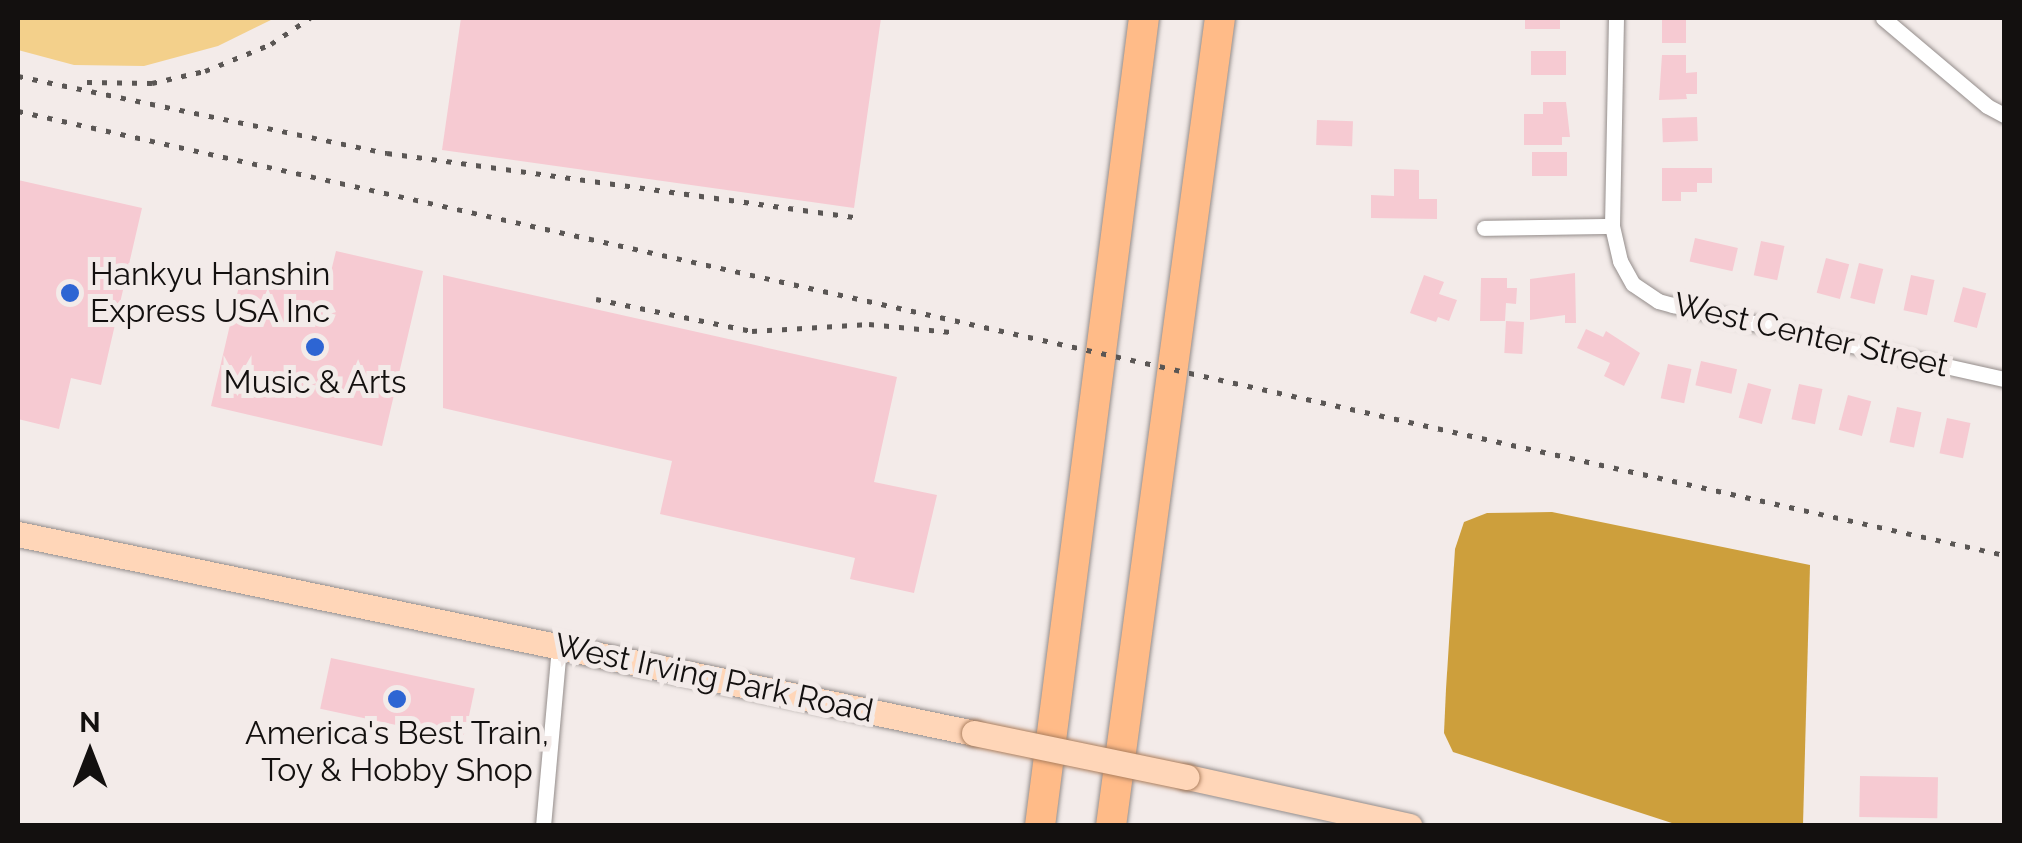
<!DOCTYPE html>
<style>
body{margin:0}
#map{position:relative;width:2022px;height:843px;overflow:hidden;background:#f3ebe9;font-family:Raleway,sans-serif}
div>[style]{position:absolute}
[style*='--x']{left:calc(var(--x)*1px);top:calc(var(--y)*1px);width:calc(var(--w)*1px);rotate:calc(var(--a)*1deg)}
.green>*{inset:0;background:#f3d08b}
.forest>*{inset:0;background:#cd9f3c}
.building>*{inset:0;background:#f6cad2;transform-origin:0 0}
.roads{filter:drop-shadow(0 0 2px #948d8b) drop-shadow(0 0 2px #948d8b)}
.minor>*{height:15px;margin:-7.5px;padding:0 7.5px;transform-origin:7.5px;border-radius:7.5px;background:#fff}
.primary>*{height:25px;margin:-12.5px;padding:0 12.5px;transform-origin:12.5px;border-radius:12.5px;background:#ffd6b8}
.motorway>*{height:30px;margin:-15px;padding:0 15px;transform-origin:15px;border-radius:15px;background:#fb8}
.rail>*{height:5px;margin-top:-2.5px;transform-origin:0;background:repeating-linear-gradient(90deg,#5a5654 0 5px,transparent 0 15px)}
.bridges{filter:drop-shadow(0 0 2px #ac7f5e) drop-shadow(0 0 2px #ac7f5e)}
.primary-bridge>*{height:25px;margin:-12.5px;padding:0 12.5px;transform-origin:12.5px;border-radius:12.5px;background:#ffd6b8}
.dots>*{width:28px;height:28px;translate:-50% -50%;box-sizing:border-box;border:5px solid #f3ebe9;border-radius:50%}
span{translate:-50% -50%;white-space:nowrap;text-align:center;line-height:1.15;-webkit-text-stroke:10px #f3ebe9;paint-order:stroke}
.poi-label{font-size:32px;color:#13100f}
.left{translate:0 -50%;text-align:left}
.street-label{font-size:32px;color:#13100f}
.frame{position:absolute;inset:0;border:20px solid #13100f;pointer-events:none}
.north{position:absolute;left:40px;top:703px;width:100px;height:100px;-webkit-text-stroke:8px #f3ebe9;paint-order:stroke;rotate:0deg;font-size:28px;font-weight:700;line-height:40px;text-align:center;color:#13100f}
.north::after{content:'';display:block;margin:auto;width:35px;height:45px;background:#13100f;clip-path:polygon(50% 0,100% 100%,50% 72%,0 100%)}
</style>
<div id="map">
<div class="green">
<div style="clip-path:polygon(18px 18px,275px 18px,218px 46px,144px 66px,74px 65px,18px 50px)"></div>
</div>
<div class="forest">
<div style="clip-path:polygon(1552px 512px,1810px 565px,1803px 825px,1678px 825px,1453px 752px,1444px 733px,1446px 689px,1455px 549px,1464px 522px,1487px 513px)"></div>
</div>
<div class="building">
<div style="clip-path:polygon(461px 18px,881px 18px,854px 208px,442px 150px)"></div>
<div style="left:1525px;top:18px;width:35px;height:11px"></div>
<div style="left:1662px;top:18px;width:24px;height:25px"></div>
<div style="left:1531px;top:51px;width:35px;height:24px"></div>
<div style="clip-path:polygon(1662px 55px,1686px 55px,1686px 73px,1697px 72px,1697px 94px,1686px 94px,1687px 99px,1659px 100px)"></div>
<div style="clip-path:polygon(1543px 102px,1566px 102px,1570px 137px,1562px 137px,1562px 145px,1524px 145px,1524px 114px,1543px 114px)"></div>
<div style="left:1697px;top:117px;width:24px;height:35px;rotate:88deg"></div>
<div style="left:1317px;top:120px;width:36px;height:25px;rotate:2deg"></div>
<div style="left:1532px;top:152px;width:35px;height:24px"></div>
<div style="clip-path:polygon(1662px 168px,1712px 168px,1712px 183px,1697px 183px,1697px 192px,1681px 192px,1681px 201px,1662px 201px)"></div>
<div style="clip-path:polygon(1394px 169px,1419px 170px,1419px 199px,1437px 199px,1437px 219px,1371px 218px,1371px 195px,1394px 196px)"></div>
<div style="clip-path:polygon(18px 180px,142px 208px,101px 385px,71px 378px,59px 429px,18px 419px)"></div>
<div style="left:1695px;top:238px;width:44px;height:24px;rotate:13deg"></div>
<div style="left:1761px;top:241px;width:24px;height:35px;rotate:12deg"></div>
<div style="clip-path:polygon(336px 251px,423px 271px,382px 446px,211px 406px,243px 269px,327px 288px)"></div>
<div style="left:1826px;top:258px;width:24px;height:36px;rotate:15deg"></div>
<div style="left:1859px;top:263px;width:25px;height:36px;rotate:14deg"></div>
<div style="clip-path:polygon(1575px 273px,1576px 323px,1565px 323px,1565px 315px,1530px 320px,1530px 279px)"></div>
<div style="clip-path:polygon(443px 275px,897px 377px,874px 482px,937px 495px,914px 593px,850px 579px,855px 558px,660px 514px,672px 461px,443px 408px)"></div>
<div style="clip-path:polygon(1424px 275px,1444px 282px,1439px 294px,1457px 300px,1449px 321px,1438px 317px,1436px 322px,1410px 313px)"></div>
<div style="left:1911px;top:275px;width:24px;height:36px;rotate:12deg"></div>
<div style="clip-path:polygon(1481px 278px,1507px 278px,1507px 288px,1517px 288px,1516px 304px,1506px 303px,1505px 321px,1480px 321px)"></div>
<div style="left:1963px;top:287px;width:24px;height:36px;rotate:15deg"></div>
<div style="left:1506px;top:321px;width:18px;height:32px;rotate:3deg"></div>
<div style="clip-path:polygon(1586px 329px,1603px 337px,1606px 331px,1640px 353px,1624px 386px,1604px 376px,1610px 363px,1577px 348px)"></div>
<div style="left:1701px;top:361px;width:37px;height:25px;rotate:13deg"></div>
<div style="left:1668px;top:364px;width:24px;height:35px;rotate:12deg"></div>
<div style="left:1748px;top:383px;width:24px;height:36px;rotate:15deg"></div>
<div style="left:1799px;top:384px;width:24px;height:36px;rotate:12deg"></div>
<div style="left:1848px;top:395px;width:24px;height:36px;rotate:15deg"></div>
<div style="left:1897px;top:407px;width:25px;height:36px;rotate:12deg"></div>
<div style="left:1947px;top:418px;width:24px;height:36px;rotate:12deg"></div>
<div style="left:331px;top:658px;width:147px;height:52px;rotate:12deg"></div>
<div style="left:1860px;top:776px;width:78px;height:41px;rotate:1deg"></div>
</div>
<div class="roads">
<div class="minor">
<div style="--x:1616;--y:18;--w:208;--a:91.1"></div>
<div style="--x:1612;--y:226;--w:36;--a:77"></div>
<div style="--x:1620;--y:261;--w:26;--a:61"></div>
<div style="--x:1633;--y:284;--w:30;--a:34"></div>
<div style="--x:1658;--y:301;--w:16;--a:15"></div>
<div style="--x:1673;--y:305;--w:339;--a:12.6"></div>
<div style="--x:1883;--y:18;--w:136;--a:40.2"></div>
<div style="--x:1987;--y:106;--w:19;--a:28"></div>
<div style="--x:1484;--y:228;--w:128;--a:-0.9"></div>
<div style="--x:543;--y:826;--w:181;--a:-84.9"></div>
</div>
<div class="primary">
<div style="--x:18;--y:534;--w:976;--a:11.76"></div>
<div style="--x:1187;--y:777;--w:228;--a:12.4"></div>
</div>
<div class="motorway">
<div style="--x:1040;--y:826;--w:815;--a:-82.67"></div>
<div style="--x:1111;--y:826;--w:815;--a:-82.32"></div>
</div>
</div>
<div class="rail">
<div style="--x:18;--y:76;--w:377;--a:11.8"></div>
<div style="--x:387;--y:153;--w:473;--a:7.8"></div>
<div style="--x:87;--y:82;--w:65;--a:0.9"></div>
<div style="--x:152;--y:83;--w:54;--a:-12.8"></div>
<div style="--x:205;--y:71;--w:71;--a:-22.2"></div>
<div style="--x:271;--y:44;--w:47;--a:-33.7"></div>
<div style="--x:18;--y:111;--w:2035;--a:12.6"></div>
<div style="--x:596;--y:299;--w:159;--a:11.6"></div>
<div style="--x:752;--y:331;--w:117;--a:-3.4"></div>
<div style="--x:869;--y:324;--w:82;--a:5.6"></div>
</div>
<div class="bridges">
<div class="primary-bridge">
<div style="--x:974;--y:733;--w:217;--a:11.7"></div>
</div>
</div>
<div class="dots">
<div style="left:70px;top:293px;background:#2d65d3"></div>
<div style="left:315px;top:347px;background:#2d65d3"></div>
<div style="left:397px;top:699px;background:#2d65d3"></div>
</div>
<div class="poi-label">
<span class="left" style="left:90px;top:293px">Hankyu Hanshin<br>Express USA Inc</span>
<span style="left:315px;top:382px">Music &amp; Arts</span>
<span style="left:397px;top:752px">America's Best Train,<br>Toy &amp; Hobby Shop</span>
</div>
<div class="street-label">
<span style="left:1811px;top:335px;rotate:13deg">West Center Street</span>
<span style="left:714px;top:678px;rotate:12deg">West Irving Park Road</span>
</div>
<div class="frame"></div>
<div class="north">N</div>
</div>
